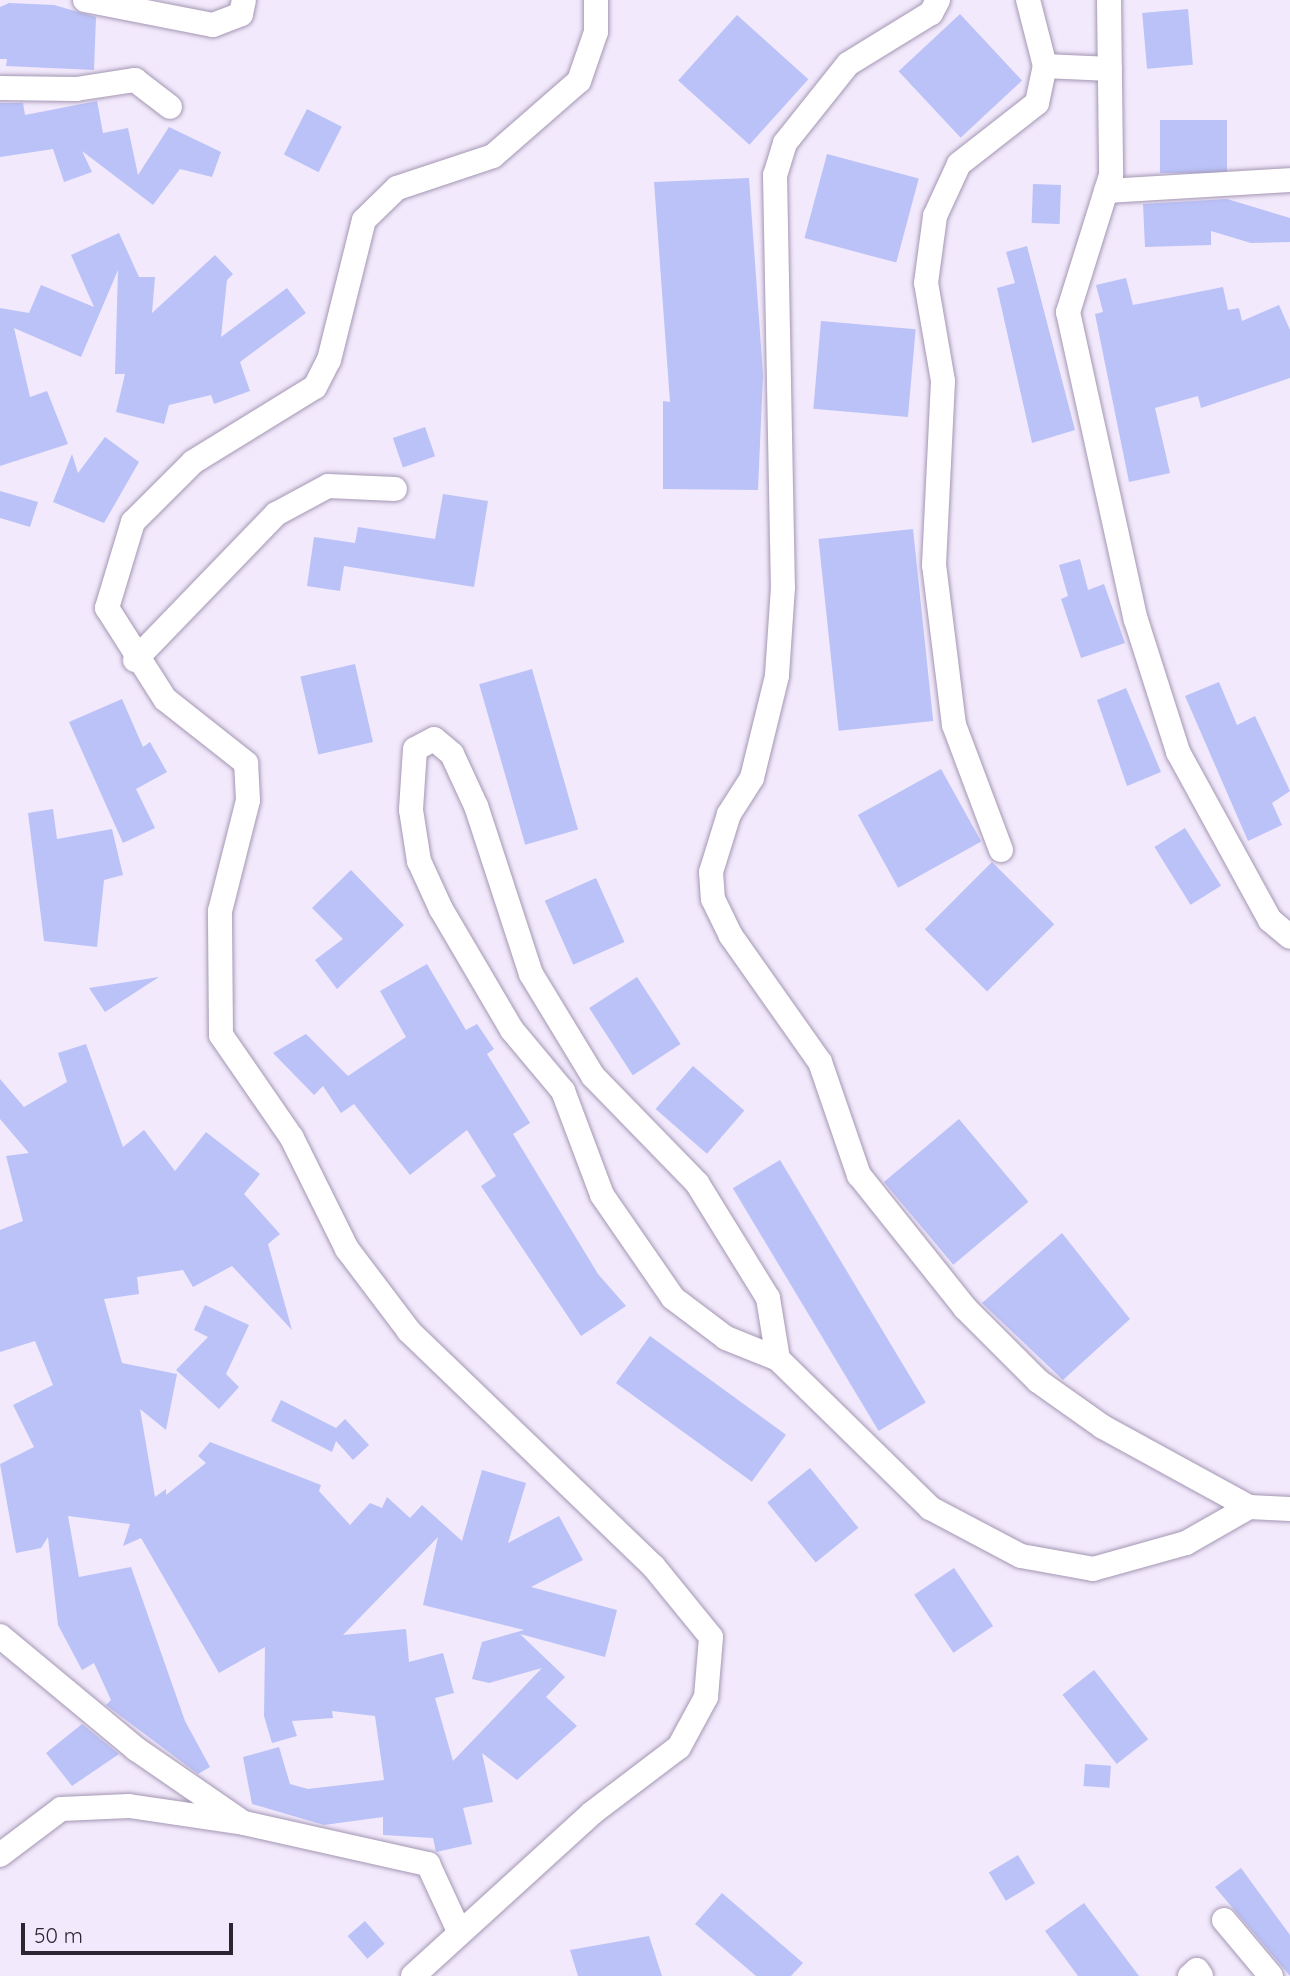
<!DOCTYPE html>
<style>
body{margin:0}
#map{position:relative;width:1290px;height:1976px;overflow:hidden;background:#f2e9fc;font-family:Quicksand,sans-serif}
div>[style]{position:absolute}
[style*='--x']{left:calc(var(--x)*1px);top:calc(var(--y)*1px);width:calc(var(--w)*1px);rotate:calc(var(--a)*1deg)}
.building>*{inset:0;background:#bac2f8;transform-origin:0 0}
.roads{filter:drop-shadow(0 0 2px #a497b3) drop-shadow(0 0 2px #a497b3)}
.street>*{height:24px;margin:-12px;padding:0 12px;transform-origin:12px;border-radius:12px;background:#fff}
span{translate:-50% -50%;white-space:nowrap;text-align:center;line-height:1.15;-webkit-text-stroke:6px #f2e9fc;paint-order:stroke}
.scale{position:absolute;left:21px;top:1923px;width:212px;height:32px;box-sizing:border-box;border:4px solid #2b2631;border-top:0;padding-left:9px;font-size:21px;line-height:24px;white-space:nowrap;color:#2b2631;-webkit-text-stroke:5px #f2e9fc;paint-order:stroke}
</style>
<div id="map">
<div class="building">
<div style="clip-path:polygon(9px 3px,54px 5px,96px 17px,94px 70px,6px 66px,7px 59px,0 59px,0 7px)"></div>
<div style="left:1188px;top:9px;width:56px;height:46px;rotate:85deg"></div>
<div style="left:960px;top:14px;width:91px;height:84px;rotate:47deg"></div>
<div style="left:737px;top:15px;width:96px;height:88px;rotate:42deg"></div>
<div style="clip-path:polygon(97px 101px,103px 133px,128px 128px,138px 175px,169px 127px,221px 152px,212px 177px,180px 169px,153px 205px,82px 151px,92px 172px,64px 182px,53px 149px,0 157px,0 103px,23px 103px,25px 115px)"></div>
<div style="left:307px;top:109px;width:39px;height:51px;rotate:27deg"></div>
<div style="left:1160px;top:120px;width:67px;height:53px"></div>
<div style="left:827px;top:154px;width:95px;height:87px;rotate:15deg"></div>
<div style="clip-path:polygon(749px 178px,763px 375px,758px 490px,663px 489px,663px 401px,670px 402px,654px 182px)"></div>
<div style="left:1033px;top:184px;width:28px;height:39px;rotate:2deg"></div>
<div style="clip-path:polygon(1227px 199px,1290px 218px,1290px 242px,1251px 243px,1211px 231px,1211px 245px,1145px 247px,1143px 204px)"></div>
<div style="clip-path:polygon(119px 233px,139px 277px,155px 277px,152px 313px,215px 255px,233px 274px,227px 280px,221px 337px,287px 288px,306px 313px,240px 362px,250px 391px,214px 404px,211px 395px,169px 405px,164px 424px,116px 412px,125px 374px,115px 374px,118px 270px,81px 357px,14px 328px,30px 397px,47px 391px,68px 444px,0 466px,0 308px,29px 313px,41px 285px,94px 307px,71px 255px)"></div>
<div style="clip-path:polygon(1027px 246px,1075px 430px,1032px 443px,997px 288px,1015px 283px,1006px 252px)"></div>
<div style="clip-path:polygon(1126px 278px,1133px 305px,1223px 287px,1228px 310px,1239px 308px,1242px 321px,1279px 305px,1290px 330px,1290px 378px,1201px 408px,1198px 396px,1155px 408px,1170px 473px,1129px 482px,1095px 314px,1103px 312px,1096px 285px)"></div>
<div style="left:821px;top:321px;width:95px;height:88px;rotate:5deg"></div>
<div style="left:425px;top:427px;width:31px;height:34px;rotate:71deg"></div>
<div style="clip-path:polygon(105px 437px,139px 462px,104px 523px,53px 502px,72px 454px,78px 473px)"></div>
<div style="clip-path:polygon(0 491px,38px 502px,30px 527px,0 518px)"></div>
<div style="clip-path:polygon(443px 494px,488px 501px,474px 587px,344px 566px,340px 591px,307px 586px,314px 537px,355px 543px,358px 527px,435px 539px)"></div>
<div style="left:913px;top:529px;width:193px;height:95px;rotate:84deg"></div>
<div style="clip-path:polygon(1080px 559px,1088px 590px,1104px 584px,1125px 643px,1081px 658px,1061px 599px,1068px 596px,1059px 565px)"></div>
<div style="left:355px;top:664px;width:80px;height:56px;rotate:77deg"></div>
<div style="left:532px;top:669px;width:167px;height:55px;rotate:74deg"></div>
<div style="clip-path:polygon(1219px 682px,1237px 725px,1255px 716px,1290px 791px,1272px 803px,1282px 825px,1248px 841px,1185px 696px)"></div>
<div style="clip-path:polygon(1126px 688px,1161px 772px,1127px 786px,1097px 700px)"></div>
<div style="clip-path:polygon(122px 699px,143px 747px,150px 742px,167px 772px,136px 789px,155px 828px,123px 843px,69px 722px)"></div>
<div style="left:941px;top:769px;width:83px;height:95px;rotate:61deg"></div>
<div style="clip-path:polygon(53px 809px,57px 839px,112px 829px,123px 875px,104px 880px,97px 947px,44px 941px,28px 813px)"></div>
<div style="left:1185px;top:828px;width:68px;height:36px;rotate:58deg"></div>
<div style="left:992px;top:862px;width:88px;height:95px;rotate:45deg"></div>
<div style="clip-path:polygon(351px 870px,404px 925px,337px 989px,315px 960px,343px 939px,312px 908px)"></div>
<div style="left:596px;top:878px;width:70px;height:56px;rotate:66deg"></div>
<div style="clip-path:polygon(427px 964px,466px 1030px,477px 1024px,494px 1049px,487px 1054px,530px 1123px,513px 1134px,598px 1274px,626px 1306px,581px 1336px,481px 1186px,496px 1176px,467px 1130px,410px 1175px,354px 1104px,341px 1113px,323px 1086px,314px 1095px,273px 1053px,306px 1034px,348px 1076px,406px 1037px,380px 991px)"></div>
<div style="clip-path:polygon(159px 977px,105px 1012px,89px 988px)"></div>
<div style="left:637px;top:977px;width:80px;height:57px;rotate:57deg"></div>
<div style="clip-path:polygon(evenodd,86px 1044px,123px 1147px,144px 1130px,175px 1171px,206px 1132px,260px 1174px,244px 1194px,280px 1234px,268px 1244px,292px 1330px,232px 1266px,193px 1287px,183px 1270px,137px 1277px,139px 1294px,104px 1299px,122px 1363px,177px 1374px,166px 1430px,140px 1409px,155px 1497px,166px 1489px,166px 1495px,206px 1463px,198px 1456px,210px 1442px,321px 1485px,319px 1491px,350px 1525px,370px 1503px,382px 1508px,387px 1497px,410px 1518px,422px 1505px,462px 1541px,482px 1470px,526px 1483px,508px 1543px,559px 1516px,583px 1560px,531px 1587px,617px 1610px,605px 1657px,520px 1634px,565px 1677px,546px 1697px,577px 1726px,517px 1780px,482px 1753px,493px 1802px,463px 1808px,472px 1844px,436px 1852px,433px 1838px,383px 1835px,383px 1817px,324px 1825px,252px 1804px,243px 1757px,279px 1747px,290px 1784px,308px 1789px,384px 1780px,375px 1716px,332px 1711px,333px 1718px,292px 1721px,297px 1736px,272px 1743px,264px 1716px,265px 1647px,219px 1673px,141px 1538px,123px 1546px,130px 1524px,68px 1516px,79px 1577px,131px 1567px,185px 1721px,210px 1767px,198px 1774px,106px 1705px,111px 1700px,94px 1663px,82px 1670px,58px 1625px,48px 1537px,41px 1548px,16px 1553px,0 1464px,34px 1447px,13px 1405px,53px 1385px,35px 1341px,0 1352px,0 1230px,23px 1221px,6px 1156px,29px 1153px,0 1119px,0 1079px,24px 1107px,67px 1082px,58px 1053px,86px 1044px,438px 1537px,423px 1605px,524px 1630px,482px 1642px,472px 1679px,489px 1683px,542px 1668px,453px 1761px,435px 1698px,454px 1693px,443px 1653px,409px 1662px,406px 1629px,343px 1635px,438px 1537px)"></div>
<div style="left:693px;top:1066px;width:68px;height:57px;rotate:41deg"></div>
<div style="left:959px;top:1119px;width:108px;height:98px;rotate:50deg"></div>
<div style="left:780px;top:1160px;width:283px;height:55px;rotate:59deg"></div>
<div style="clip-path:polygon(1062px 1233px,1130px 1319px,1063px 1380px,982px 1303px)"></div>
<div style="clip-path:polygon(205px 1305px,249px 1325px,226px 1374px,239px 1387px,219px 1409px,176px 1370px,208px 1337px,194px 1330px)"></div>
<div style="left:650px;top:1336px;width:168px;height:58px;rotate:36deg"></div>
<div style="clip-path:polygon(281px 1400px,336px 1428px,345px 1419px,369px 1445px,353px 1460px,336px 1441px,332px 1452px,271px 1421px)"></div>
<div style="left:810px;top:1468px;width:77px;height:55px;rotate:51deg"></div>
<div style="left:954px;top:1568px;width:70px;height:48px;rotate:56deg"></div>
<div style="left:1094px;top:1670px;width:88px;height:40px;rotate:52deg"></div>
<div style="clip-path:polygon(82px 1724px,119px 1754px,72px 1786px,46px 1753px)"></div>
<div style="left:1085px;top:1764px;width:26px;height:22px;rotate:4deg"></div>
<div style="left:1018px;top:1855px;width:33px;height:34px;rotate:59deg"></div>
<div style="clip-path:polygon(1241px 1868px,1290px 1935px,1290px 1976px,1215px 1887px)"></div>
<div style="clip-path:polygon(722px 1893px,803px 1963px,791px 1976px,756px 1976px,695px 1924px)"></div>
<div style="clip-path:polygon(1084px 1903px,1139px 1976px,1078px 1976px,1045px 1931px)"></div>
<div style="left:365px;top:1921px;width:30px;height:23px;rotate:49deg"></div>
<div style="clip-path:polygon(649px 1936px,662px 1976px,578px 1976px,570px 1950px)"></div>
</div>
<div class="roads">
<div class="street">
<div style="--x:85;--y:0;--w:130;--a:11.1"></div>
<div style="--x:213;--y:25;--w:30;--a:-21"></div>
<div style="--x:241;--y:14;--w:14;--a:-78"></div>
<div style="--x:938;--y:0;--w:15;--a:118"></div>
<div style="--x:931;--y:13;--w:97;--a:148.4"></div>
<div style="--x:848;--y:64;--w:101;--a:128.6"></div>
<div style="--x:785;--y:143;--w:34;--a:107"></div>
<div style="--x:775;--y:175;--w:412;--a:88.9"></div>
<div style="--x:783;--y:587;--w:89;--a:93.9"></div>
<div style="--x:777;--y:676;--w:105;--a:103.8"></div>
<div style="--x:752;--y:778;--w:43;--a:122.6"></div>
<div style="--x:729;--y:814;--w:61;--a:107.2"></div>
<div style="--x:711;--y:872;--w:27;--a:86"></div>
<div style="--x:713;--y:899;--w:41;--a:64.1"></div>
<div style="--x:731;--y:936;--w:154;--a:54.8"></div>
<div style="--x:820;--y:1062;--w:120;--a:71"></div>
<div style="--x:859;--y:1175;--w:170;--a:51.4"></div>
<div style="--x:965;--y:1308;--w:103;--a:45"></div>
<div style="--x:1038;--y:1381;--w:80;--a:35.3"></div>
<div style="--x:1103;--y:1427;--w:166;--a:28.7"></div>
<div style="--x:1109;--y:0;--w:175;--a:89.3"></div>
<div style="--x:1111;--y:175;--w:144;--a:107.4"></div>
<div style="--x:1068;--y:312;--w:315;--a:77.6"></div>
<div style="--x:1136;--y:620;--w:139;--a:72.3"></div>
<div style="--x:1178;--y:752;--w:192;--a:61.3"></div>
<div style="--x:1270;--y:920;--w:26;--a:40"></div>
<div style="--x:1045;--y:66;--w:65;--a:2.6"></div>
<div style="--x:0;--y:88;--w:76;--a:0.8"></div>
<div style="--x:76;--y:89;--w:60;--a:-8.7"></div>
<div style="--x:135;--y:80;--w:44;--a:37.6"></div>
<div style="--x:1106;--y:191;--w:184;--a:-3.4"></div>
<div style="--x:135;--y:660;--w:203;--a:-46"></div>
<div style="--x:276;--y:514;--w:59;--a:-28.3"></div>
<div style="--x:328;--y:486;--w:67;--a:2.6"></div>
<div style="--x:1001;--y:850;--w:134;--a:-110.6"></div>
<div style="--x:954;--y:725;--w:161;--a:-97.1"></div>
<div style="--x:934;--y:565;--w:184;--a:-87.2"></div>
<div style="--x:943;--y:381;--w:99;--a:-99.8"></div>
<div style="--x:926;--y:283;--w:68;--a:-82.3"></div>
<div style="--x:935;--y:216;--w:57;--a:-65.2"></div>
<div style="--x:959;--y:164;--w:99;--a:-38"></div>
<div style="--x:1037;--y:103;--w:38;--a:-78"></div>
<div style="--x:1045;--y:66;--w:68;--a:-104.4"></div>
<div style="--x:778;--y:1359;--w:62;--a:-99.3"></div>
<div style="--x:768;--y:1298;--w:135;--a:-121.7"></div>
<div style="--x:697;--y:1183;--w:149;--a:-134.2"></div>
<div style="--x:593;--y:1076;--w:119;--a:-121.3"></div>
<div style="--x:531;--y:974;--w:177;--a:-108.1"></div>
<div style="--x:476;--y:806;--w:57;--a:-114.8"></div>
<div style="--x:452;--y:754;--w:23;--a:-140"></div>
<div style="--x:434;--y:739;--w:21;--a:152"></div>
<div style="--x:415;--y:749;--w:61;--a:93.8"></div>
<div style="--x:411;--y:810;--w:52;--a:81.1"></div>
<div style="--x:419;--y:861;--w:53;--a:65.4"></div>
<div style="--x:441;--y:909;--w:140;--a:59.6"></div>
<div style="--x:512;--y:1030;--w:80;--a:50.1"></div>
<div style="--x:563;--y:1091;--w:111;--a:69.4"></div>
<div style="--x:602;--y:1195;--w:125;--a:55.4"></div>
<div style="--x:673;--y:1298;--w:66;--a:37"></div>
<div style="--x:726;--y:1338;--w:56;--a:22"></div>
<div style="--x:778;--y:1359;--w:213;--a:44.4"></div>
<div style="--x:930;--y:1508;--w:103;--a:27.8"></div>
<div style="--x:1021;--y:1556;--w:73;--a:10.2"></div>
<div style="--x:1093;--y:1569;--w:97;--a:-15.6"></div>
<div style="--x:1186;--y:1543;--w:73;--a:-29.7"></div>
<div style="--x:1249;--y:1507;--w:41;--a:2.8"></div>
<div style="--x:0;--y:1636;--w:177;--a:39.7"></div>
<div style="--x:136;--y:1749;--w:124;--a:34.5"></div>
<div style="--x:0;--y:1855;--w:76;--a:-37"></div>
<div style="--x:61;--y:1809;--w:68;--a:-2.5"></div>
<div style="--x:129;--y:1806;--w:116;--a:8.4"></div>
<div style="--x:244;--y:1823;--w:189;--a:12.6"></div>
<div style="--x:428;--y:1864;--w:72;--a:65.2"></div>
<div style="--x:1224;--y:1920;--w:73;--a:50"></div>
<div style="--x:413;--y:1976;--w:242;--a:-42.3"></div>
<div style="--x:592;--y:1813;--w:109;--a:-37.2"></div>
<div style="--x:679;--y:1747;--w:57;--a:-61.6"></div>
<div style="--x:706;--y:1697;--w:60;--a:-85.2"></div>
<div style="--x:711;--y:1637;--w:92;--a:-129.2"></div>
<div style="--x:653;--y:1566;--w:339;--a:-136.1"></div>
<div style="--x:409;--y:1331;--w:103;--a:-127.1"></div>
<div style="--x:347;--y:1249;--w:124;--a:-116.4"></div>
<div style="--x:292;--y:1138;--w:125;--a:-124.6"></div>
<div style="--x:221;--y:1035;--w:124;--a:-90.5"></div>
<div style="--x:220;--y:911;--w:114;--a:-75.8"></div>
<div style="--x:248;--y:800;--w:37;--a:-93"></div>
<div style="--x:246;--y:763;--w:103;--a:-141.7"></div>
<div style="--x:165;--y:699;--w:108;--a:-122.5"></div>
<div style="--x:107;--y:608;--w:90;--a:-73.2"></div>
<div style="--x:133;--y:522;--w:85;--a:-45"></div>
<div style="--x:193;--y:462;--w:143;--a:-31.6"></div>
<div style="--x:315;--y:387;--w:30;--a:-63"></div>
<div style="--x:329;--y:360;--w:144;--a:-76"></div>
<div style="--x:364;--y:220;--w:46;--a:-44.1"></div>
<div style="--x:397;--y:188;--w:101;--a:-18.4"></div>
<div style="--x:493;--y:156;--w:114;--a:-41.1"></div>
<div style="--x:579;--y:81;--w:52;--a:-70.9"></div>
<div style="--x:596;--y:32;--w:32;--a:-90"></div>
<div style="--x:1190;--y:1976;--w:9;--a:-41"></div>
<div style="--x:1197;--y:1970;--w:7;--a:56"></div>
</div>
</div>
<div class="scale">50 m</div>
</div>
